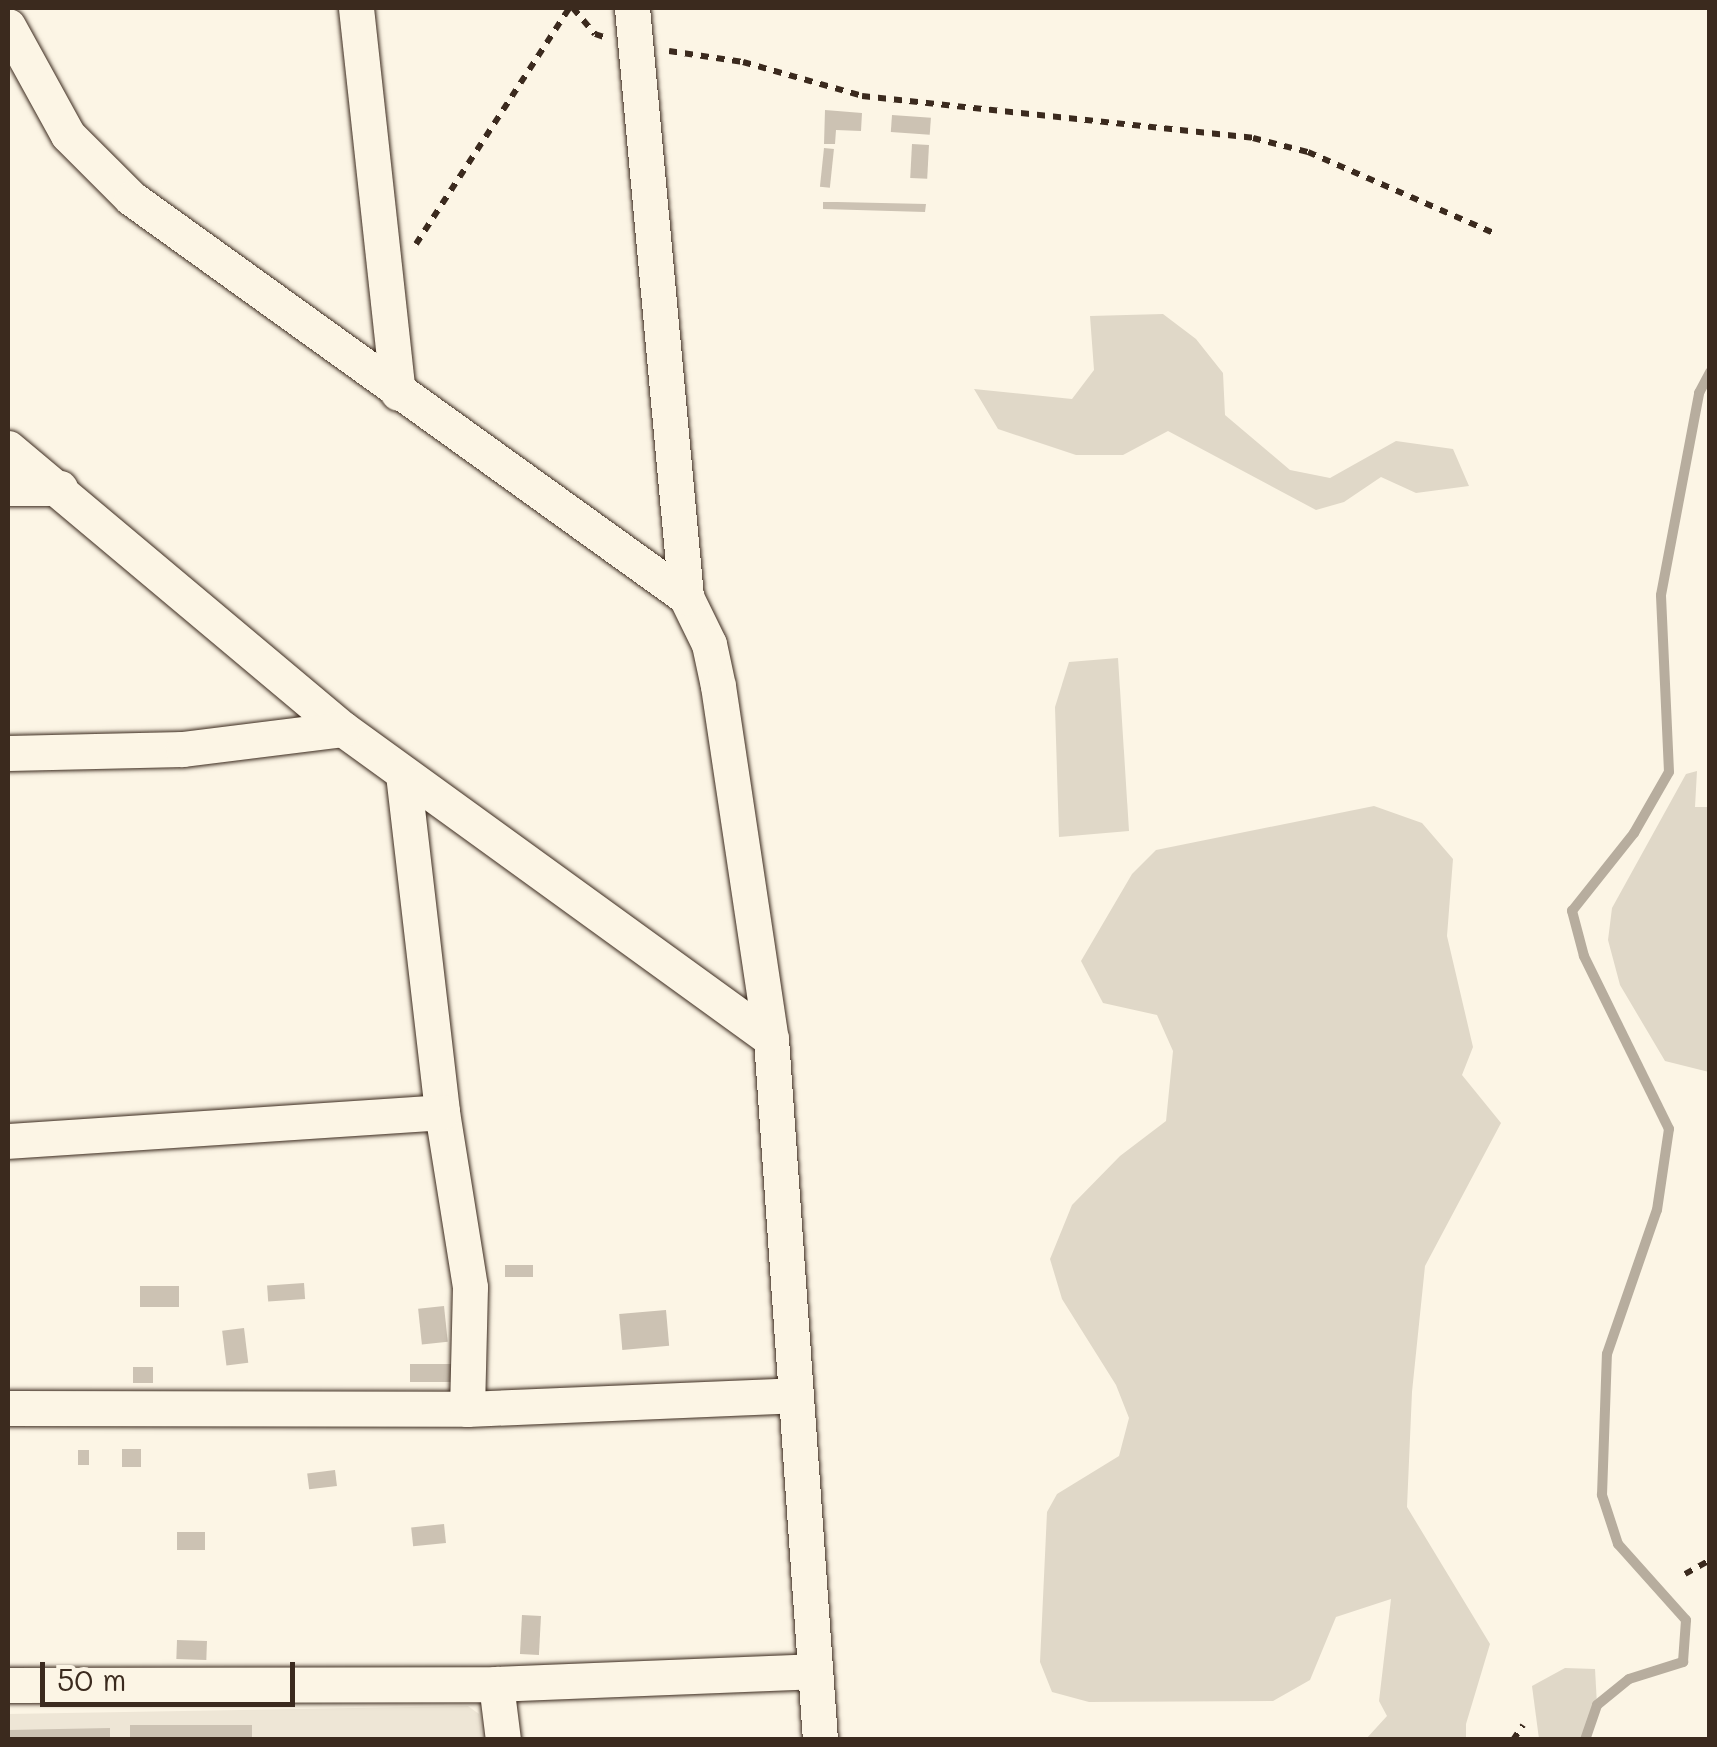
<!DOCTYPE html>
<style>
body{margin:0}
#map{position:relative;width:1717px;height:1747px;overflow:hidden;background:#fcf5e5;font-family:Mali,sans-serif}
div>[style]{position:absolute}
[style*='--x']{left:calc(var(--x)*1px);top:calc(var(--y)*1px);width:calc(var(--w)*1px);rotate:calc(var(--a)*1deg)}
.built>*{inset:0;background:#eee6d6}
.green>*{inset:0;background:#e0d8c8}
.stream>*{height:10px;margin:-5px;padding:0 5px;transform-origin:5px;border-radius:5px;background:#b7ad9e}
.building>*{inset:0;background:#ccc2b3;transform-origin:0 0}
.path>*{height:6px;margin-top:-3px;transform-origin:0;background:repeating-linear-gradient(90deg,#3b2a1e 0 8px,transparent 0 16px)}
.roads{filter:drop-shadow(0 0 2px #3b2a1e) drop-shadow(0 0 2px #3b2a1e)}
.street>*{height:35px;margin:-17.5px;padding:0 17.5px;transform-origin:17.5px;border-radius:17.5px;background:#fcf5e5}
span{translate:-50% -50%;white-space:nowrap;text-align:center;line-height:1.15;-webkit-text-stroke:8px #fcf5e5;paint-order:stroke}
.frame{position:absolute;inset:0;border:10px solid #3b2a1e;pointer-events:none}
.scale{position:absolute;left:40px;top:1662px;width:255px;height:45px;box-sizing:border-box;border:5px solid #3b2a1e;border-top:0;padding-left:12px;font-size:30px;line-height:35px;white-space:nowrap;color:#3b2a1e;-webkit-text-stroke:8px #fcf5e5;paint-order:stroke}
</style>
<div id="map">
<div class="built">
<div style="clip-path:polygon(468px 1706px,479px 1714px,482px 1739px,8px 1739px,8px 1714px)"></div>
</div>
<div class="green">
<div style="clip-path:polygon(1163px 314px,1196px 339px,1223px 373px,1225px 415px,1290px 470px,1330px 478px,1396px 441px,1453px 449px,1469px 486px,1416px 493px,1381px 477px,1344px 502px,1316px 510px,1168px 431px,1123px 455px,1076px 455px,998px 429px,974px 389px,1072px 399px,1094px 370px,1090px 316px)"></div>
<div style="clip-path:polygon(1118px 658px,1129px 831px,1059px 837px,1055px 707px,1069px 662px)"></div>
<div style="clip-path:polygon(1697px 771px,1695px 807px,1710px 807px,1709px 1072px,1665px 1061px,1620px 985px,1608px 940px,1612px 908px,1686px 774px)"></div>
<div style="clip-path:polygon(1374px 806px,1422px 823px,1453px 859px,1447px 936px,1473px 1047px,1462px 1075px,1501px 1123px,1425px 1266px,1412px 1392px,1407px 1507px,1490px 1644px,1466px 1724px,1466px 1739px,1366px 1739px,1387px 1716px,1379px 1701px,1391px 1599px,1336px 1617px,1310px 1680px,1273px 1701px,1089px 1702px,1052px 1692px,1040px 1662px,1047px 1512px,1057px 1494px,1119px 1456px,1129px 1418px,1116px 1385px,1062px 1299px,1050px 1259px,1072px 1205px,1120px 1156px,1166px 1121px,1173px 1051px,1157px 1015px,1103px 1003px,1081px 961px,1132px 874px,1156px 850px)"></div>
<div style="clip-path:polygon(1565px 1668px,1595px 1669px,1597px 1705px,1585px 1739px,1539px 1739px,1532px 1686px)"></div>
</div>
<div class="stream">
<div style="--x:1585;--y:1740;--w:37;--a:-71"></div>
<div style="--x:1597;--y:1705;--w:41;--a:-39.1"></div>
<div style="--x:1629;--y:1679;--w:57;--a:-17.5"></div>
<div style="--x:1683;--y:1662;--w:42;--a:-85.9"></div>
<div style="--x:1686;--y:1620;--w:102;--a:-131.8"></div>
<div style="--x:1618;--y:1544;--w:52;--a:-108.1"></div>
<div style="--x:1602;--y:1495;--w:141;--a:-88"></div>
<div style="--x:1607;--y:1354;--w:152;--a:-70.9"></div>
<div style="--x:1657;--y:1210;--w:82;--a:-81.6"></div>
<div style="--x:1669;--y:1129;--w:193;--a:-116.2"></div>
<div style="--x:1584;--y:956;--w:47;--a:-104.9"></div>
<div style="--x:1572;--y:911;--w:100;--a:-51.5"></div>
<div style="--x:1634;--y:833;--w:70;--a:-60.2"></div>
<div style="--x:1669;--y:772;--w:177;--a:-92.6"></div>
<div style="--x:1661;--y:595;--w:206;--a:-79.3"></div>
<div style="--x:1699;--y:393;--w:24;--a:-62"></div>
</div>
<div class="building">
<div style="clip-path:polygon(825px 110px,862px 113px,861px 131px,836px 130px,835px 144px,824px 144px)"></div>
<div style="left:892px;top:115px;width:39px;height:17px;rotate:4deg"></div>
<div style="left:912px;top:144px;width:17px;height:34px;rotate:3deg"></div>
<div style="left:824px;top:148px;width:10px;height:39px;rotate:6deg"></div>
<div style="clip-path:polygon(823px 202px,837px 202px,926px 204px,925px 212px,823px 209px)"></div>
<div style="left:505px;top:1265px;width:28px;height:12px"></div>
<div style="left:304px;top:1283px;width:16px;height:37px;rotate:86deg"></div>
<div style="left:140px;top:1286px;width:39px;height:21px"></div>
<div style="left:444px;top:1306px;width:36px;height:26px;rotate:84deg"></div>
<div style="left:666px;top:1310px;width:36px;height:47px;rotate:85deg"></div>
<div style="left:244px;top:1328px;width:35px;height:22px;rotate:83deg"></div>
<div style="left:410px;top:1364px;width:46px;height:18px"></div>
<div style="left:133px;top:1367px;width:20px;height:16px"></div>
<div style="left:122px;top:1449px;width:19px;height:18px"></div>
<div style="left:78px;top:1450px;width:11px;height:15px"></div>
<div style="left:335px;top:1470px;width:16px;height:28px;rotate:83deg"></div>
<div style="left:444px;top:1524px;width:19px;height:33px;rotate:84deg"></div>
<div style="left:177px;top:1532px;width:28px;height:18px"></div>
<div style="left:522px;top:1615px;width:19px;height:39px;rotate:3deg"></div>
<div style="left:177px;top:1640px;width:30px;height:19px;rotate:2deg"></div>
<div style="left:252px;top:1725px;width:15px;height:122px;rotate:90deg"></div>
<div style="clip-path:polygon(110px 1728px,110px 1740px,8px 1740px,8px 1730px)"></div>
</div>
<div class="path">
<div style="--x:573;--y:8;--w:34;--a:50"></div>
<div style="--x:595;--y:34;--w:9;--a:18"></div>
<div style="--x:669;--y:51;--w:75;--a:8.5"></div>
<div style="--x:743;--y:62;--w:124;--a:15.9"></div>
<div style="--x:862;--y:96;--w:393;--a:6.1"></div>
<div style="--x:1253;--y:138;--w:57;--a:14.3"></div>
<div style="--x:1308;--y:152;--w:205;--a:23.6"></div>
<div style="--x:416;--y:244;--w:281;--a:-57"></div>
<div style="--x:1685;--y:1574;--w:29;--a:-29"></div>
<div style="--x:1513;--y:1740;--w:18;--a:-56"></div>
</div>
<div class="roads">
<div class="street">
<div style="--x:356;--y:8;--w:387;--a:83.8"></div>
<div style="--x:632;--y:8;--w:591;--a:84.76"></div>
<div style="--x:686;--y:597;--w:52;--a:63.9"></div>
<div style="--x:709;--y:644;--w:43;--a:77.9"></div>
<div style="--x:718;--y:686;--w:357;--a:81.5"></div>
<div style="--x:771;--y:1039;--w:703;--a:86"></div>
<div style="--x:8;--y:26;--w:124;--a:61.2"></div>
<div style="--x:68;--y:135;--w:89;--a:45"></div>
<div style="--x:131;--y:198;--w:684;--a:35.71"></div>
<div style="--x:8;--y:448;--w:437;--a:40"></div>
<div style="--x:343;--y:729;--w:528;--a:35.92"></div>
<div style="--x:8;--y:488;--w:52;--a:0"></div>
<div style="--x:8;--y:753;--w:175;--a:-1.3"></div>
<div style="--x:183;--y:749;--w:161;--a:-7.1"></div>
<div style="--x:403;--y:774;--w:340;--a:83.4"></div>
<div style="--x:442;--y:1112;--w:177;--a:80.9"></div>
<div style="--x:470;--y:1287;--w:122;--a:91.4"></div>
<div style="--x:8;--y:1141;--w:435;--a:-3.8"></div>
<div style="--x:8;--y:1408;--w:459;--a:0.1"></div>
<div style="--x:467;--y:1409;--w:328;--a:-2.4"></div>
<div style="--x:496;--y:1684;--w:56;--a:82.9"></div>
<div style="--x:8;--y:1685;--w:488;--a:-0.1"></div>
<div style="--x:496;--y:1684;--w:317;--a:-2.3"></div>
</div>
</div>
<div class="frame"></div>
<div class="scale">50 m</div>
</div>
